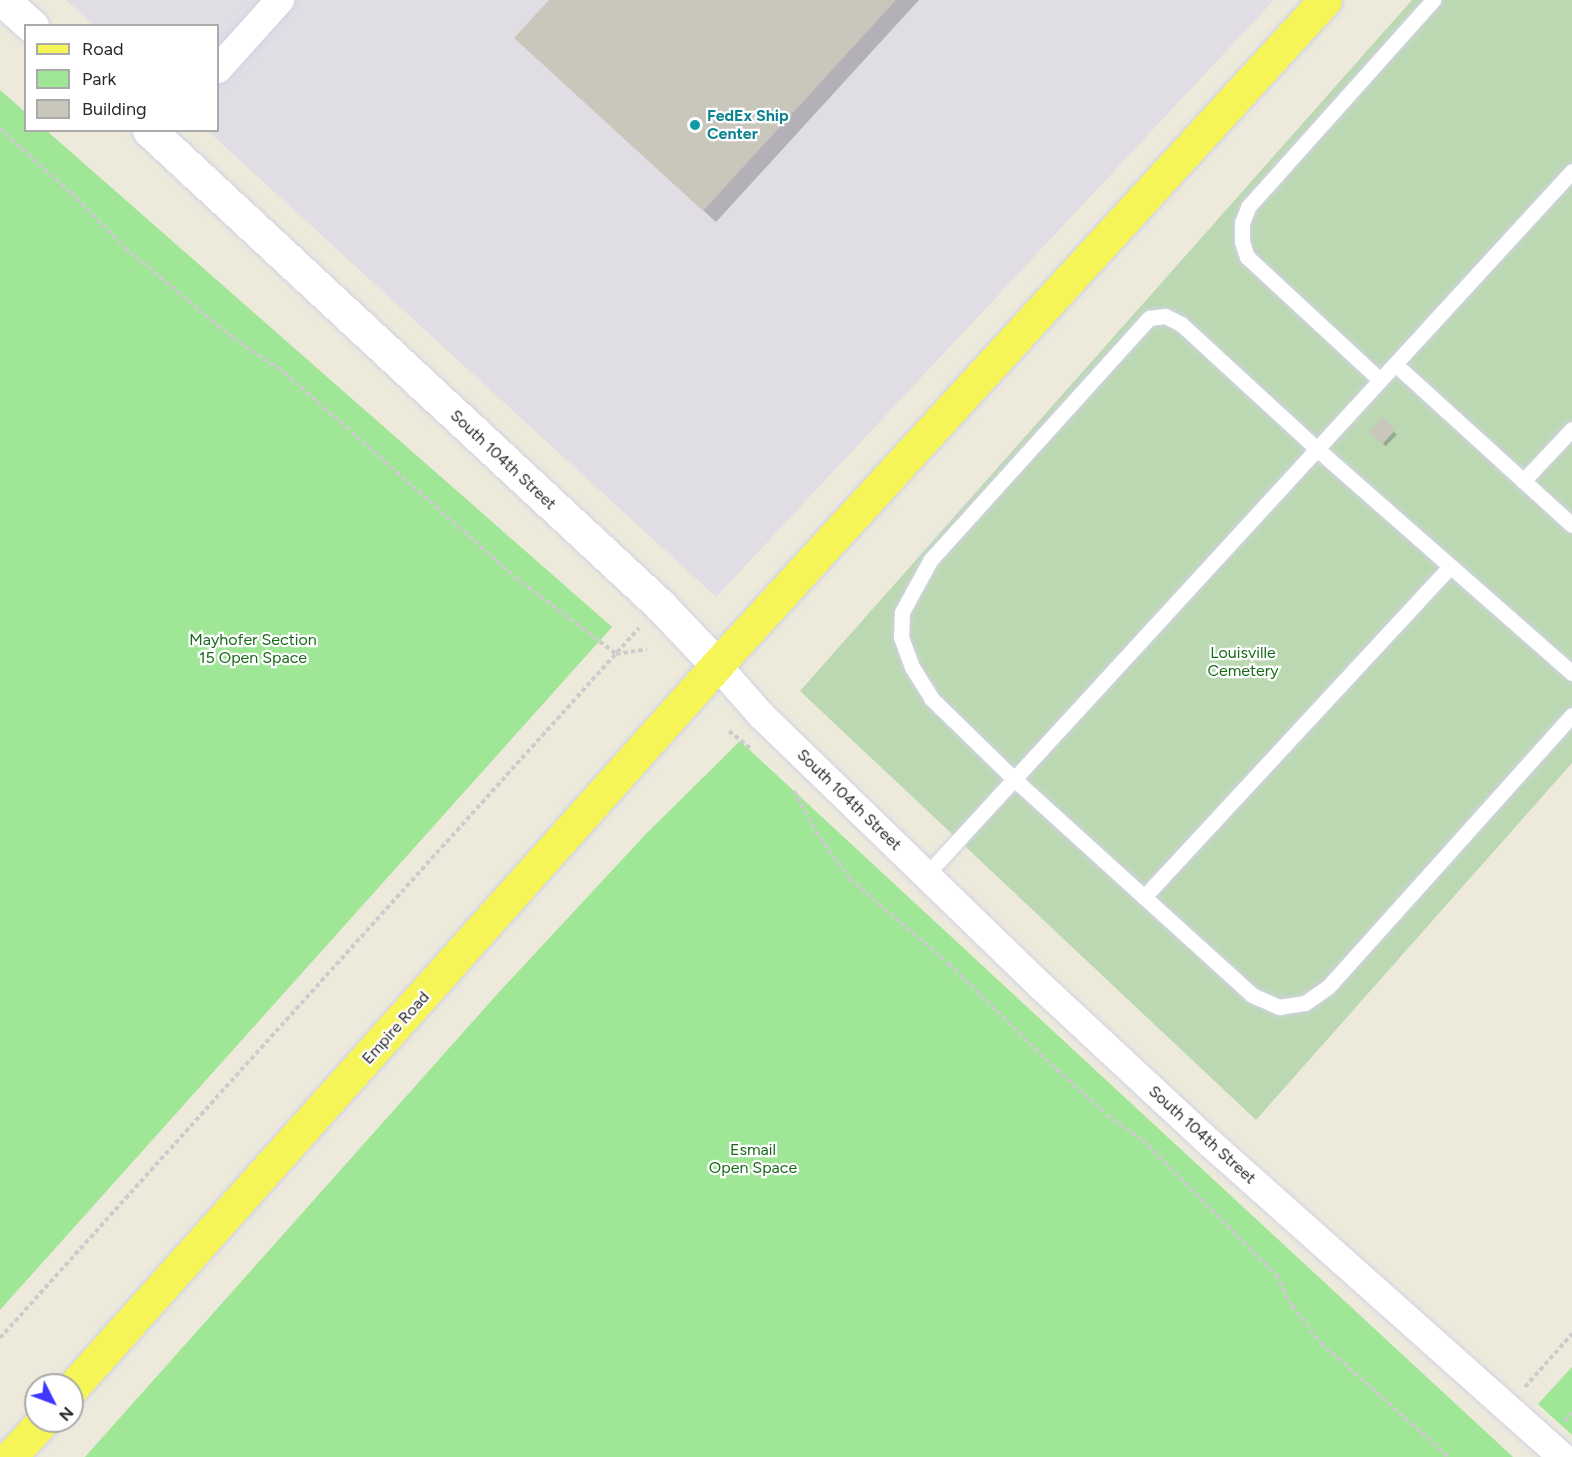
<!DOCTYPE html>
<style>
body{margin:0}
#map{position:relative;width:1572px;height:1457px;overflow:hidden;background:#edeadc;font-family:Figtree,sans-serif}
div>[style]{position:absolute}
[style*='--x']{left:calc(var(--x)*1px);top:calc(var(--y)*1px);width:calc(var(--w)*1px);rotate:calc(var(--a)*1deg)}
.industrial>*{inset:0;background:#e1dde5}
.green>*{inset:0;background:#9fe696}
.cemetery>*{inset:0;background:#bcd8b3}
.shadow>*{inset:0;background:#0003;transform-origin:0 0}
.building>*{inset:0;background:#c9c6bc;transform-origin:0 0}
.path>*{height:4px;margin-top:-2px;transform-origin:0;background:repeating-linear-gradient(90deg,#ccc 0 4.5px,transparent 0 7.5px)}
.roads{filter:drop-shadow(0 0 2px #d2d1e4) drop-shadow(0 0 2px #d2d1e4)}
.service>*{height:15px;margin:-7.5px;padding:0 7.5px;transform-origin:7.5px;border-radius:7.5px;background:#fff}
.minor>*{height:28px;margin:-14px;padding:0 14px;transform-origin:14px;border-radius:14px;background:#fff}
.tertiary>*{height:33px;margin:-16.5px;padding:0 16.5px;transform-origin:16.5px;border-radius:16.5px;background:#fff}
.primary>*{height:33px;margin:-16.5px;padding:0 16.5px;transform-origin:16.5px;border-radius:16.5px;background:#f6f558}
.dots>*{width:16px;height:16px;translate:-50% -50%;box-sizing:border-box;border:3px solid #fff;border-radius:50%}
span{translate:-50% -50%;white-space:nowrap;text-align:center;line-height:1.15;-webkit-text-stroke:4.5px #fff;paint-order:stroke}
.culture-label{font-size:16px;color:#0d838f;font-weight:700}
.left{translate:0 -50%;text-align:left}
.street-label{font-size:16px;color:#2b2b2b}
.park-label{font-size:16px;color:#176b19}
.legend{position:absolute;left:24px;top:24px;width:195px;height:108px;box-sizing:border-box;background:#fff;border:2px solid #aaa;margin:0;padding:8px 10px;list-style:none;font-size:18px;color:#2b2b2b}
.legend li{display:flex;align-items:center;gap:12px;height:30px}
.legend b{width:30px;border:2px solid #aaa}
.north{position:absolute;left:24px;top:1373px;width:60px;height:60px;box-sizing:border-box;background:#fff;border:2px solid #aaa;border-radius:50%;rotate:132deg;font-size:16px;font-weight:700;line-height:24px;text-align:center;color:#2b2b2b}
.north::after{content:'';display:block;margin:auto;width:21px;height:27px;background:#3f37ff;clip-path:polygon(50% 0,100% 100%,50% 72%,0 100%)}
</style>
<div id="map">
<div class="industrial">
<div style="clip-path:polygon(66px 0,1274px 0,716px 597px,208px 131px,218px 130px,218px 26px,94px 25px)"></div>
</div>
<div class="green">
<div style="clip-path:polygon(0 90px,25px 112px,26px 130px,47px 131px,612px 627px,0 1310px)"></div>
<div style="clip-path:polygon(740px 741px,1513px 1457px,85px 1457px,500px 991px,645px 835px)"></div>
<div style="clip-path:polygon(1572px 1367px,1572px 1435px,1538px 1404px)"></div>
</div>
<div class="cemetery">
<div style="clip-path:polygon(1412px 0,1572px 0,1572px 763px,1256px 1120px,800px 691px)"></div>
</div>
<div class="shadow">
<div style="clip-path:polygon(551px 0,919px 0,716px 222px,529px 50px)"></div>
<div style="left:1382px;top:420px;width:21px;height:16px;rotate:45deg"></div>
</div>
<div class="building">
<div style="clip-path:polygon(549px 0,896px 0,703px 211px,514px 38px)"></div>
<div style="left:1382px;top:418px;width:18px;height:19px;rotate:43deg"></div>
</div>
<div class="path">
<div style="--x:0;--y:129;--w:96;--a:42"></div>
<div style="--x:71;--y:193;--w:77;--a:45.5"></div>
<div style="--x:125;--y:248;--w:141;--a:39.8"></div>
<div style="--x:233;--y:338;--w:61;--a:33.7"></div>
<div style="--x:284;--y:372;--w:310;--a:41.6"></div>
<div style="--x:516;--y:578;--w:126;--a:37.2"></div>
<div style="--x:616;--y:654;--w:31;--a:-9"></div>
<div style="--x:729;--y:731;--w:27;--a:39"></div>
<div style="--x:794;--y:791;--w:47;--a:61.8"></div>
<div style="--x:816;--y:832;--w:58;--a:54.1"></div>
<div style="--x:850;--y:879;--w:130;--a:40.6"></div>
<div style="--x:949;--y:964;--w:128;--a:44.7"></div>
<div style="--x:1040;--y:1054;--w:98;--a:42.1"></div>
<div style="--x:1113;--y:1120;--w:36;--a:34"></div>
<div style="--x:1143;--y:1140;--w:190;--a:45.4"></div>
<div style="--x:1276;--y:1275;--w:35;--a:63"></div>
<div style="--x:1292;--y:1306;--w:47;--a:51.9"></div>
<div style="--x:1321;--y:1343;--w:171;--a:41.7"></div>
<div style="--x:0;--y:1338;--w:955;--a:-48.01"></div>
<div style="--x:1525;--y:1387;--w:71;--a:-48.4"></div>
<div style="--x:1565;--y:1421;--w:11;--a:-49"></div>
</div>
<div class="roads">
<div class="service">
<div style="--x:1395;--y:364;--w:239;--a:42.3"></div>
<div style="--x:1380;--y:380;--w:181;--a:-137.2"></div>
<div style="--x:1247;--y:257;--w:16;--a:-108"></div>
<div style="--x:1242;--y:242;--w:19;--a:-90"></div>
<div style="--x:1242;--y:223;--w:17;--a:-69"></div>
<div style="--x:1248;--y:207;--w:278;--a:-48.2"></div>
<div style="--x:1523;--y:481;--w:71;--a:-46.7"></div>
<div style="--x:1572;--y:673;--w:339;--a:-138.7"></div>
<div style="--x:1317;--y:449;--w:185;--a:-137.4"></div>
<div style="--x:1181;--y:324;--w:18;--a:-153"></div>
<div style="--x:1165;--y:316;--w:16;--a:173"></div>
<div style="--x:1149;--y:318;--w:325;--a:132.1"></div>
<div style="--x:931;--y:559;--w:60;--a:118.7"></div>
<div style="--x:902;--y:612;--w:25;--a:92"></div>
<div style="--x:901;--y:637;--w:32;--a:70"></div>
<div style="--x:912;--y:667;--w:36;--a:58"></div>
<div style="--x:931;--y:698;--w:116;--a:44.3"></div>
<div style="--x:1014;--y:779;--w:321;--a:42.2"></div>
<div style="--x:1252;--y:995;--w:30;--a:24"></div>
<div style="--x:1279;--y:1007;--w:26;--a:-9"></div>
<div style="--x:1305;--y:1003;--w:28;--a:-35"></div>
<div style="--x:1328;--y:987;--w:365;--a:-48.1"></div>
<div style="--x:926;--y:875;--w:955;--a:-47.46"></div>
<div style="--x:1144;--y:897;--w:450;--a:-47.2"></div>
</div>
<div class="minor">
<div style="--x:218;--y:69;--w:93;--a:-48.1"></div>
<div style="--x:717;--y:665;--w:67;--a:48.7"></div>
<div style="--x:761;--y:715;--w:392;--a:44.1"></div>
<div style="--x:1043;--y:988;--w:228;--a:42.9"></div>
<div style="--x:1210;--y:1143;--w:472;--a:41.7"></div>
</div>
<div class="tertiary">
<div style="--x:3;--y:0;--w:39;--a:42"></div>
<div style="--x:149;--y:130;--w:698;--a:42.91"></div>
<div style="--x:660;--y:605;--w:83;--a:46.5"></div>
</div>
<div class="primary">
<div style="--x:72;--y:1388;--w:969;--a:-48.26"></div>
<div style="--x:717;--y:665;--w:901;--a:-47.56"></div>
<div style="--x:10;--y:1457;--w:49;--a:-47.5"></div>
</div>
</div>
<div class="dots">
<div style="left:695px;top:125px;background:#0f9aa8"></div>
</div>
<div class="culture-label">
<span class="left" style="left:707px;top:125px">FedEx Ship<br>Center</span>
</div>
<div class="street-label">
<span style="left:503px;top:460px;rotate:43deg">South 104th Street</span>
<span style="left:849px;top:800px;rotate:44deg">South 104th Street</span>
<span style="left:396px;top:1028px;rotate:-48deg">Empire Road</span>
<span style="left:1202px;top:1135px;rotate:42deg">South 104th Street</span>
</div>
<div class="park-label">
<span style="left:253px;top:649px">Mayhofer Section<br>15 Open Space</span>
<span style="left:1243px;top:662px">Louisville<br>Cemetery</span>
<span style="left:753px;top:1159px">Esmail<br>Open Space</span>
</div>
<ul class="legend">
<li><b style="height:8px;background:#f6f558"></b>Road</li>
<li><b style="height:16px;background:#9fe696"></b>Park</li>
<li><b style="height:16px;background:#c9c6bc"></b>Building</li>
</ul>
<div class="north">N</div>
</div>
